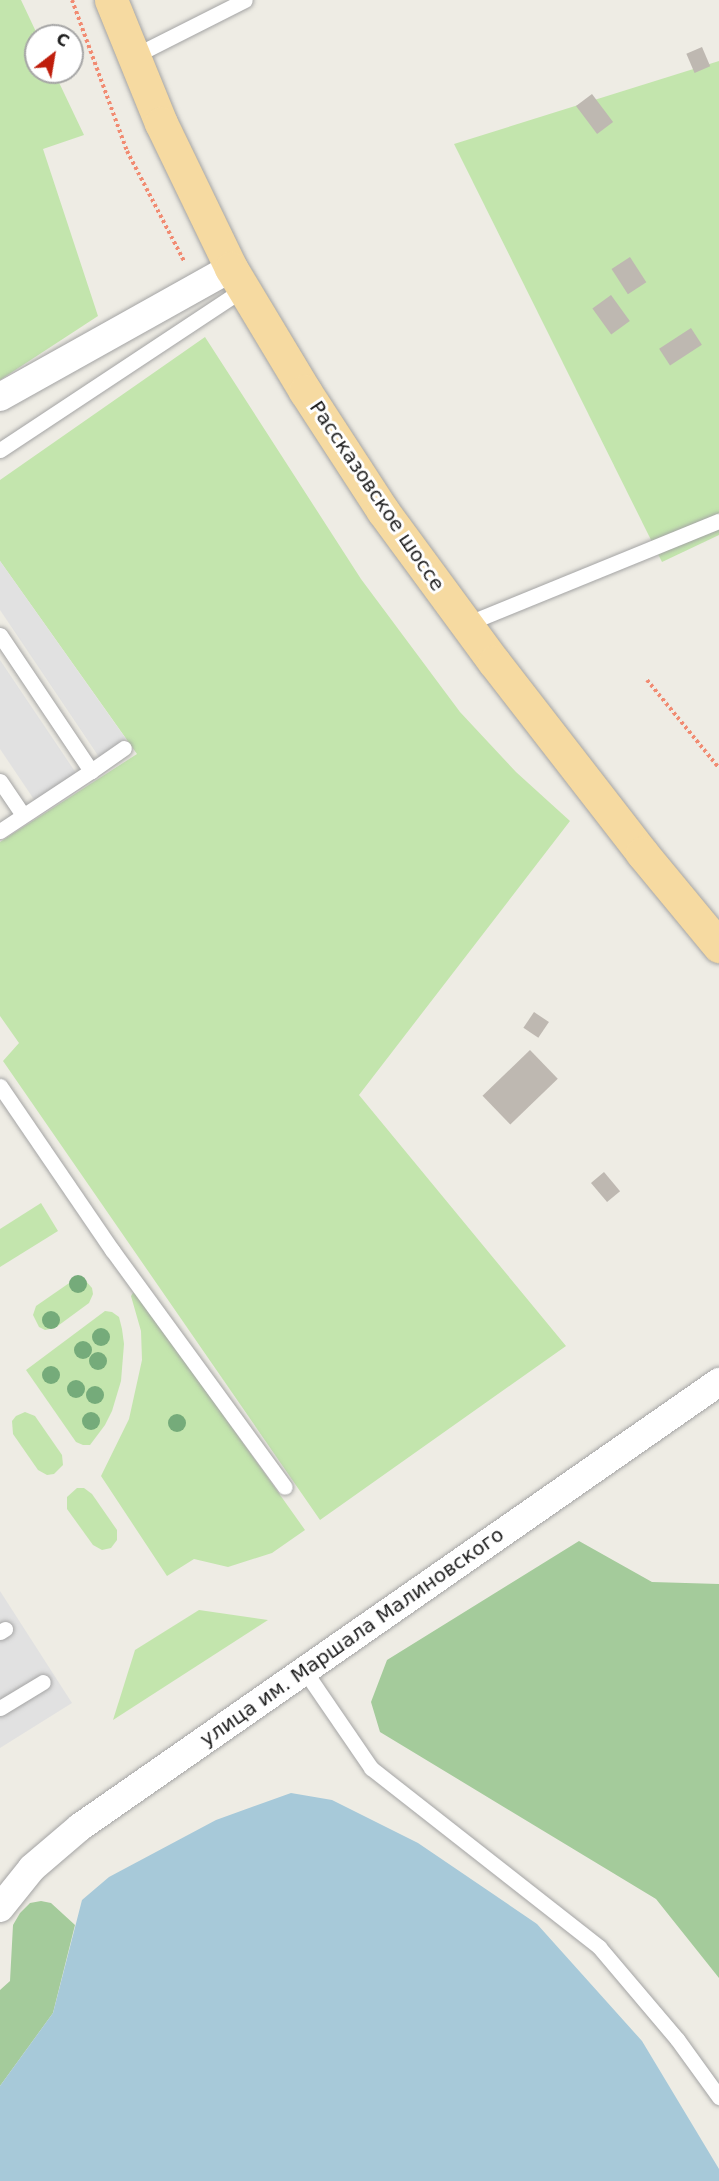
<!DOCTYPE html>
<meta charset="utf-8">
<style>
body{margin:0}
#map{position:relative;width:719px;height:2181px;overflow:hidden;background:#eeece4;font-family:"DejaVu Sans",sans-serif}
div>[style]{position:absolute}
[style*='--x']{left:calc(var(--x)*1px);top:calc(var(--y)*1px);width:calc(var(--w)*1px);rotate:calc(var(--a)*1deg)}
.grass>*{inset:0;background:#c3e5ad}
.forest>*{inset:0;background:#a4cb9b}
.parking>*{inset:0;background:#e1e1e1}
.water>*{inset:0;background:#a7c9d9}
.building>*{inset:0;background:#beb8b1;transform-origin:0 0}
.path>*{height:4px;margin-top:-2px;transform-origin:0;background:repeating-linear-gradient(90deg,#f18b72 0 3px,transparent 0 6px)}
.roads{filter:drop-shadow(0 0 2px #a4a4a4) drop-shadow(0 0 2px #a4a4a4)}
.service>*{height:15px;margin:-7.5px;padding:0 7.5px;transform-origin:7.5px;border-radius:7.5px;background:#fff}
.minor>*{height:28px;margin:-14px;padding:0 14px;transform-origin:14px;border-radius:14px;background:#fff}
.primary>*{height:33px;margin:-16.5px;padding:0 16.5px;transform-origin:16.5px;border-radius:16.5px;background:#f6daa1}
.trees>*{width:18px;height:18px;margin:-9px;border-radius:50%;background:#75ab7a}
span{translate:-50% -50%;white-space:nowrap;text-align:center;line-height:1.15;-webkit-text-stroke:6px #fff;paint-order:stroke}
.street-label{font-size:20px;color:#1d1d1d}
.north{position:absolute;left:24px;top:24px;width:60px;height:60px;box-sizing:border-box;background:#fff;border:2px solid #a5a5a5;border-radius:50%;rotate:31deg;font-size:16px;font-weight:700;line-height:24px;text-align:center;color:#1d1d1d}
.north::after{content:'';display:block;margin:auto;width:21px;height:27px;background:#bf1e0c;clip-path:polygon(50% 0,100% 100%,50% 72%,0 100%)}
</style>
<div id="map">
<div class="grass">
<div style="clip-path:polygon(0 0,21px 0,38px 36px,36px 72px,54px 72px,84px 135px,43px 149px,98px 316px,0 380px)"></div>
<div style="clip-path:polygon(719px 61px,719px 535px,662px 562px,454px 144px)"></div>
<div style="clip-path:polygon(205px 337px,361px 579px,460px 712px,516px 772px,570px 821px,359px 1095px,566px 1346px,320px 1520px,3px 1061px,19px 1043px,0 1016px,0 842px,137px 754px,0 561px,0 480px)"></div>
<div style="clip-path:polygon(41px 1203px,58px 1231px,0 1267px,0 1229px)"></div>
<div style="clip-path:polygon(75px 1279px,85px 1280px,92px 1288px,93px 1294px,89px 1303px,55px 1328px,45px 1330px,39px 1327px,33px 1315px,36px 1306px)"></div>
<div style="clip-path:polygon(133px 1293px,137px 1294px,305px 1530px,272px 1553px,228px 1567px,194px 1559px,167px 1576px,101px 1476px,129px 1419px,142px 1360px,141px 1331px,131px 1296px)"></div>
<div style="clip-path:polygon(105px 1311px,112px 1312px,119px 1317px,122px 1329px,124px 1344px,121px 1381px,112px 1411px,105px 1425px,90px 1445px,83px 1445px,76px 1442px,26px 1370px)"></div>
<div style="clip-path:polygon(25px 1412px,35px 1416px,62px 1455px,63px 1465px,54px 1474px,47px 1475px,38px 1470px,13px 1434px,12px 1421px,16px 1416px)"></div>
<div style="clip-path:polygon(77px 1488px,84px 1488px,92px 1494px,117px 1530px,117px 1540px,111px 1548px,102px 1550px,93px 1545px,67px 1509px,67px 1497px)"></div>
<div style="clip-path:polygon(199px 1610px,268px 1620px,113px 1720px,135px 1650px)"></div>
</div>
<div class="forest">
<div style="clip-path:polygon(579px 1541px,652px 1582px,719px 1584px,719px 1978px,656px 1899px,380px 1732px,371px 1702px,387px 1660px)"></div>
<div style="clip-path:polygon(41px 1901px,51px 1903px,75px 1925px,53px 2013px,0 2086px,0 1990px,10px 1981px,13px 1925px,20px 1913px,30px 1903px)"></div>
</div>
<div class="parking">
<div style="clip-path:polygon(0 561px,126px 739px,99px 757px,0 610px)"></div>
<div style="clip-path:polygon(0 660px,76px 773px,35px 801px,0 749px)"></div>
<div style="clip-path:polygon(0 1591px,72px 1703px,0 1748px)"></div>
</div>
<div class="water">
<div style="clip-path:polygon(291px 1793px,332px 1800px,418px 1843px,537px 1924px,642px 2041px,719px 2169px,719px 2181px,0 2181px,0 2086px,53px 2013px,82px 1900px,109px 1877px,216px 1820px)"></div>
</div>
<div class="building">
<div style="left:702px;top:47px;width:21px;height:17px;rotate:67deg"></div>
<div style="left:592px;top:94px;width:35px;height:20px;rotate:53deg"></div>
<div style="left:630px;top:257px;width:30px;height:22px;rotate:57deg"></div>
<div style="left:611px;top:295px;width:32px;height:23px;rotate:54deg"></div>
<div style="left:691px;top:328px;width:20px;height:38px;rotate:57deg"></div>
<div style="left:534px;top:1012px;width:18px;height:19px;rotate:34deg"></div>
<div style="left:530px;top:1050px;width:40px;height:66px;rotate:46deg"></div>
<div style="left:604px;top:1172px;width:25px;height:17px;rotate:50deg"></div>
</div>
<div class="path">
<div style="--x:72;--y:0;--w:161;--a:70"></div>
<div style="--x:127;--y:151;--w:124;--a:62.6"></div>
<div style="--x:647;--y:680;--w:114;--a:50.7"></div>
</div>
<div class="roads">
<div class="service">
<div style="--x:134;--y:56;--w:124;--a:-26.8"></div>
<div style="--x:0;--y:450;--w:290;--a:-33.5"></div>
<div style="--x:466;--y:624;--w:273;--a:-22.2"></div>
<div style="--x:0;--y:635;--w:164;--a:56.2"></div>
<div style="--x:91;--y:771;--w:109;--a:146.6"></div>
<div style="--x:91;--y:771;--w:40;--a:-34.9"></div>
<div style="--x:0;--y:781;--w:41;--a:55.9"></div>
<div style="--x:0;--y:1086;--w:199;--a:55.7"></div>
<div style="--x:112;--y:1250;--w:293;--a:53.9"></div>
<div style="--x:0;--y:1632;--w:6;--a:-31"></div>
<div style="--x:304;--y:1670;--w:119;--a:55.6"></div>
<div style="--x:371;--y:1768;--w:290;--a:38.1"></div>
<div style="--x:599;--y:1947;--w:121;--a:49.7"></div>
<div style="--x:677;--y:2039;--w:72;--a:54.1"></div>
<div style="--x:0;--y:1708;--w:50;--a:-31.2"></div>
</div>
<div class="minor">
<div style="--x:0;--y:397;--w:265;--a:-29.2"></div>
<div style="--x:0;--y:1908;--w:51;--a:-51.3"></div>
<div style="--x:32;--y:1868;--w:63;--a:-40.5"></div>
<div style="--x:80;--y:1827;--w:779;--a:-34.85"></div>
</div>
<div class="primary">
<div style="--x:111;--y:0;--w:133;--a:67.9"></div>
<div style="--x:161;--y:123;--w:161;--a:64.2"></div>
<div style="--x:231;--y:268;--w:144;--a:59"></div>
<div style="--x:305;--y:391;--w:143;--a:57"></div>
<div style="--x:383;--y:511;--w:187;--a:53.7"></div>
<div style="--x:494;--y:662;--w:242;--a:52.2"></div>
<div style="--x:642;--y:853;--w:121;--a:50.4"></div>
</div>
</div>
<div class="trees">
<div style="left:78px;top:1284px"></div>
<div style="left:51px;top:1320px"></div>
<div style="left:101px;top:1337px"></div>
<div style="left:83px;top:1350px"></div>
<div style="left:98px;top:1361px"></div>
<div style="left:51px;top:1375px"></div>
<div style="left:76px;top:1389px"></div>
<div style="left:95px;top:1395px"></div>
<div style="left:91px;top:1421px"></div>
<div style="left:177px;top:1423px"></div>
</div>
<div class="street-label">
<span style="left:377px;top:496px;rotate:56deg">Рассказовское шоссе</span>
<span style="left:352px;top:1637px;rotate:-35deg">улица им. Маршала Малиновского</span>
</div>
<div class="north">С</div>
</div>
